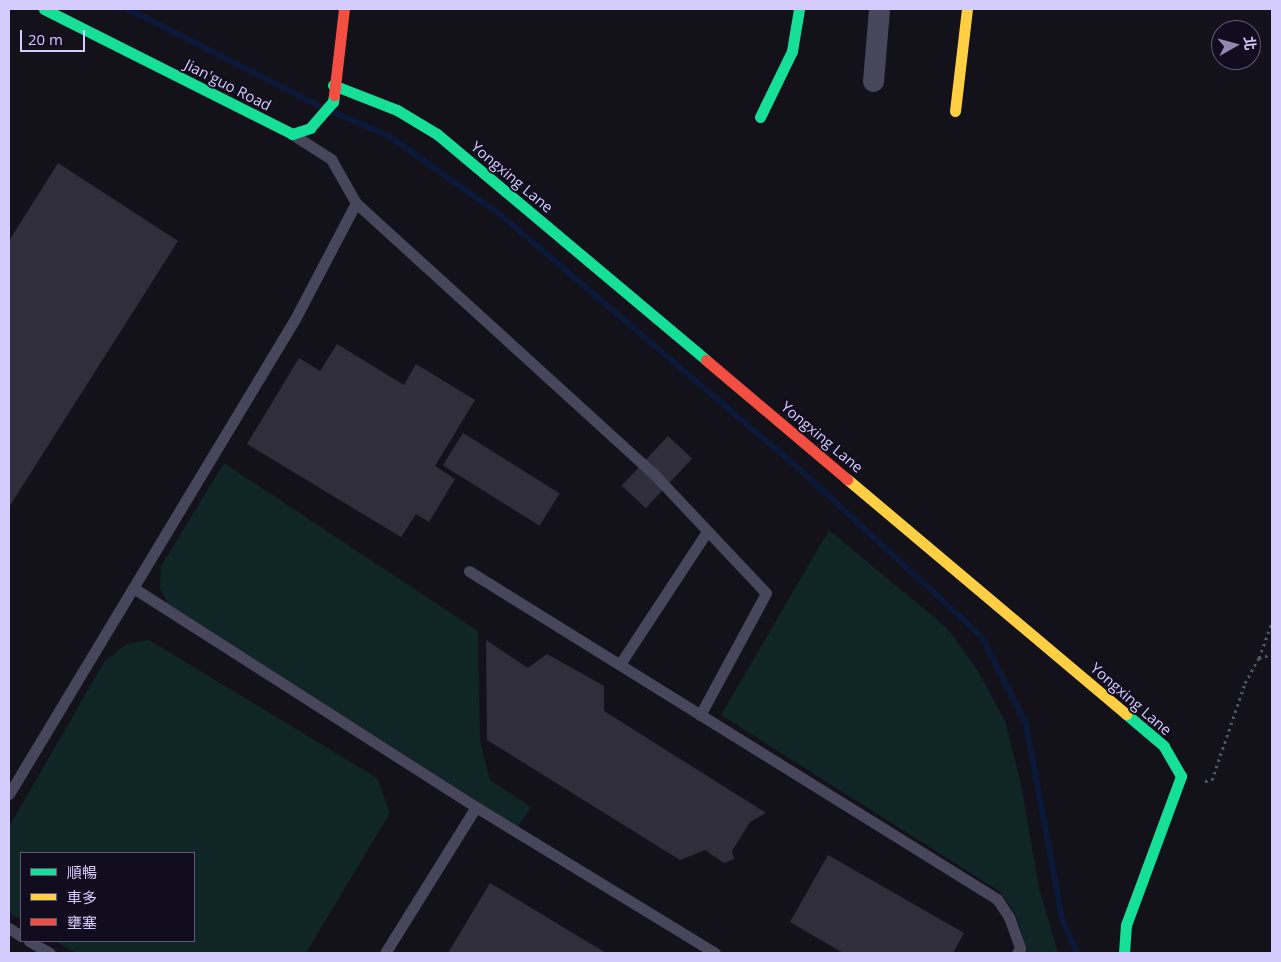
<!DOCTYPE html>
<meta charset="utf-8">
<style>
body{margin:0}
#map{position:relative;width:1281px;height:962px;overflow:hidden;background:#13111a;font-family:"Open Sans","Noto Sans TC",sans-serif}
div>[style]{position:absolute}
[style*='--x']{left:calc(var(--x)*1px);top:calc(var(--y)*1px);width:calc(var(--w)*1px);rotate:calc(var(--a)*1deg)}
.green>*{inset:0;background:#102526}
.stream>*{height:6px;margin:-3px;padding:0 3px;transform-origin:3px;border-radius:3px;background:#0c1837}
.building>*{inset:0;background:#312e3c;transform-origin:0 0}
.path>*{height:3px;margin-top:-1.5px;transform-origin:0;background:repeating-linear-gradient(90deg,#4b5866 0 2.5px,transparent 0 6.5px)}
.lane>*{height:11px;margin:-5.5px;padding:0 5.5px;transform-origin:5.5px;border-radius:5.5px;background:#48465b}
.street>*{height:21px;margin:-10.5px;padding:0 10.5px;transform-origin:10.5px;border-radius:10.5px;background:#48465b}
.fast>*{height:11px;margin:-5.5px;padding:0 5.5px;transform-origin:5.5px;border-radius:5.5px;background:#16e098}
.slow>*{height:11px;margin:-5.5px;padding:0 5.5px;transform-origin:5.5px;border-radius:5.5px;background:#ffcf43}
.jam>*{height:11px;margin:-5.5px;padding:0 5.5px;transform-origin:5.5px;border-radius:5.5px;background:#f24e42}
span{translate:-50% -50%;white-space:nowrap;text-align:center;line-height:1.15;-webkit-text-stroke:4px #110d1e;paint-order:stroke}
.street-label{font-size:15px;color:#d4ccfd}
.frame{position:absolute;inset:0;border:10px solid #d4ccfd;pointer-events:none}
.legend{position:absolute;left:20px;top:852px;width:175px;height:90px;box-sizing:border-box;background:#110d1e;border:1px solid #5f5977;margin:0;padding:6px 9px;list-style:none;font-size:15px;color:#d4ccfd}
.legend li{display:flex;align-items:center;gap:10px;height:25px}
.legend b{width:25px;border:1px solid #5f5977}
.north{position:absolute;left:1211px;top:20px;width:50px;height:50px;box-sizing:border-box;background:#110d1e;border:1px solid #5f5977;border-radius:50%;rotate:83deg;font-size:14px;font-weight:700;line-height:20px;text-align:center;color:#d4ccfd}
.north::after{content:'';display:block;margin:auto;width:18px;height:22px;background:#908bae;clip-path:polygon(50% 0,100% 100%,50% 72%,0 100%)}
.scale{position:absolute;left:20px;top:30px;width:65px;height:22px;box-sizing:border-box;border:2px solid #d4ccfd;border-top:0;padding-left:6px;font-size:15px;line-height:18px;white-space:nowrap;color:#d4ccfd;-webkit-text-stroke:4px #110d1e;paint-order:stroke}
</style>
<div id="map">
<div class="green">
<div style="clip-path:polygon(224px 463px,478px 631px,480px 741px,490px 780px,531px 807px,518px 827px,167px 603px,160px 588px,161px 566px)"></div>
<div style="clip-path:polygon(829px 530px,947px 628px,978px 671px,1005px 721px,1021px 784px,1039px 888px,1058px 953px,1025px 953px,1027px 949px,1015px 913px,999px 891px,721px 715px)"></div>
<div style="clip-path:polygon(149px 640px,377px 778px,390px 813px,306px 953px,76px 953px,55px 941px,194px 941px,194px 853px,21px 853px,21px 920px,9px 913px,9px 827px,104px 662px,126px 644px)"></div>
</div>
<div class="stream">
<div style="--x:128;--y:9;--w:214;--a:26.9"></div>
<div style="--x:333;--y:112;--w:61;--a:23.2"></div>
<div style="--x:389;--y:136;--w:138;--a:35.3"></div>
<div style="--x:502;--y:216;--w:401;--a:40.4"></div>
<div style="--x:807;--y:476;--w:238;--a:42.6"></div>
<div style="--x:982;--y:637;--w:97;--a:63.2"></div>
<div style="--x:1026;--y:724;--w:198;--a:79.5"></div>
<div style="--x:1062;--y:919;--w:37;--a:66"></div>
</div>
<div class="building">
<div style="clip-path:polygon(58px 163px,178px 241px,9px 507px,9px 241px)"></div>
<div style="clip-path:polygon(337px 344px,404px 385px,416px 364px,475px 400px,435px 466px,455px 479px,429px 522px,416px 514px,401px 537px,247px 444px,299px 358px,320px 371px)"></div>
<div style="left:463px;top:433px;width:114px;height:38px;rotate:32deg"></div>
<div style="left:668px;top:436px;width:33px;height:68px;rotate:43deg"></div>
<div style="clip-path:polygon(486px 640px,528px 668px,547px 654px,604px 686px,604px 711px,766px 813px,750px 822px,732px 851px,734px 859px,724px 863px,705px 850px,680px 860px,487px 740px)"></div>
<div style="clip-path:polygon(828px 855px,964px 933px,953px 953px,843px 953px,790px 922px)"></div>
<div style="clip-path:polygon(490px 883px,606px 953px,448px 953px)"></div>
</div>
<div class="path">
<div style="--x:1259;--y:658;--w:14;--a:-17"></div>
<div style="--x:1205;--y:781;--w:7;--a:-8"></div>
<div style="--x:1212;--y:780;--w:102;--a:-71.2"></div>
<div style="--x:1245;--y:683;--w:29;--a:-61"></div>
<div style="--x:1259;--y:658;--w:37;--a:-70"></div>
</div>
<div class="lane">
<div style="--x:295;--y:136;--w:43;--a:32.6"></div>
<div style="--x:331;--y:159;--w:51;--a:60.4"></div>
<div style="--x:356;--y:203;--w:400;--a:42.3"></div>
<div style="--x:652;--y:472;--w:166;--a:46.7"></div>
<div style="--x:766;--y:593;--w:139;--a:118.4"></div>
<div style="--x:469;--y:571;--w:622;--a:31.85"></div>
<div style="--x:997;--y:899;--w:22;--a:56"></div>
<div style="--x:1009;--y:917;--w:33;--a:70"></div>
<div style="--x:1020;--y:948;--w:6;--a:121"></div>
<div style="--x:135;--y:589;--w:405;--a:32.6"></div>
<div style="--x:476;--y:807;--w:280;--a:31.4"></div>
<div style="--x:620;--y:664;--w:157;--a:-56.7"></div>
<div style="--x:9;--y:794;--w:554;--a:-58.95"></div>
<div style="--x:295;--y:319;--w:131;--a:-62.3"></div>
<div style="--x:9;--y:928;--w:14;--a:34"></div>
<div style="--x:29;--y:941;--w:24;--a:30"></div>
<div style="--x:385;--y:953;--w:172;--a:-58.1"></div>
</div>
<div class="street">
<div style="--x:873;--y:81;--w:72;--a:-85.2"></div>
</div>
<div class="fast">
<div style="--x:44;--y:9;--w:278;--a:26.7"></div>
<div style="--x:292;--y:134;--w:19;--a:-18"></div>
<div style="--x:310;--y:128;--w:35;--a:-49"></div>
<div style="--x:333;--y:102;--w:7;--a:-82"></div>
<div style="--x:333;--y:85;--w:69;--a:21.3"></div>
<div style="--x:397;--y:110;--w:47;--a:31"></div>
<div style="--x:437;--y:134;--w:351;--a:40"></div>
<div style="--x:760;--y:117;--w:73;--a:-64.1"></div>
<div style="--x:792;--y:51;--w:43;--a:-80.5"></div>
<div style="--x:1124;--y:953;--w:28;--a:-86"></div>
<div style="--x:1126;--y:925;--w:159;--a:-69.7"></div>
<div style="--x:1181;--y:776;--w:34;--a:-120"></div>
<div style="--x:1164;--y:746;--w:50;--a:-139.9"></div>
</div>
<div class="slow">
<div style="--x:955;--y:111;--w:103;--a:-83.3"></div>
<div style="--x:847;--y:479;--w:365;--a:40.1"></div>
</div>
<div class="jam">
<div style="--x:334;--y:95;--w:87;--a:-83.4"></div>
<div style="--x:706;--y:360;--w:185;--a:40.2"></div>
</div>
<div class="street-label">
<span style="left:228px;top:85px;rotate:27deg">Jian'guo Road</span>
<span style="left:512px;top:177px;rotate:40deg">Yongxing Lane</span>
<span style="left:822px;top:437px;rotate:40deg">Yongxing Lane</span>
<span style="left:1131px;top:699px;rotate:41deg">Yongxing Lane</span>
</div>
<div class="frame"></div>
<ul class="legend">
<li><b style="height:6px;background:#16e098"></b>順暢</li>
<li><b style="height:6px;background:#ffcf43"></b>車多</li>
<li><b style="height:6px;background:#f24e42"></b>壅塞</li>
</ul>
<div class="north">北</div>
<div class="scale">20 m</div>
</div>
